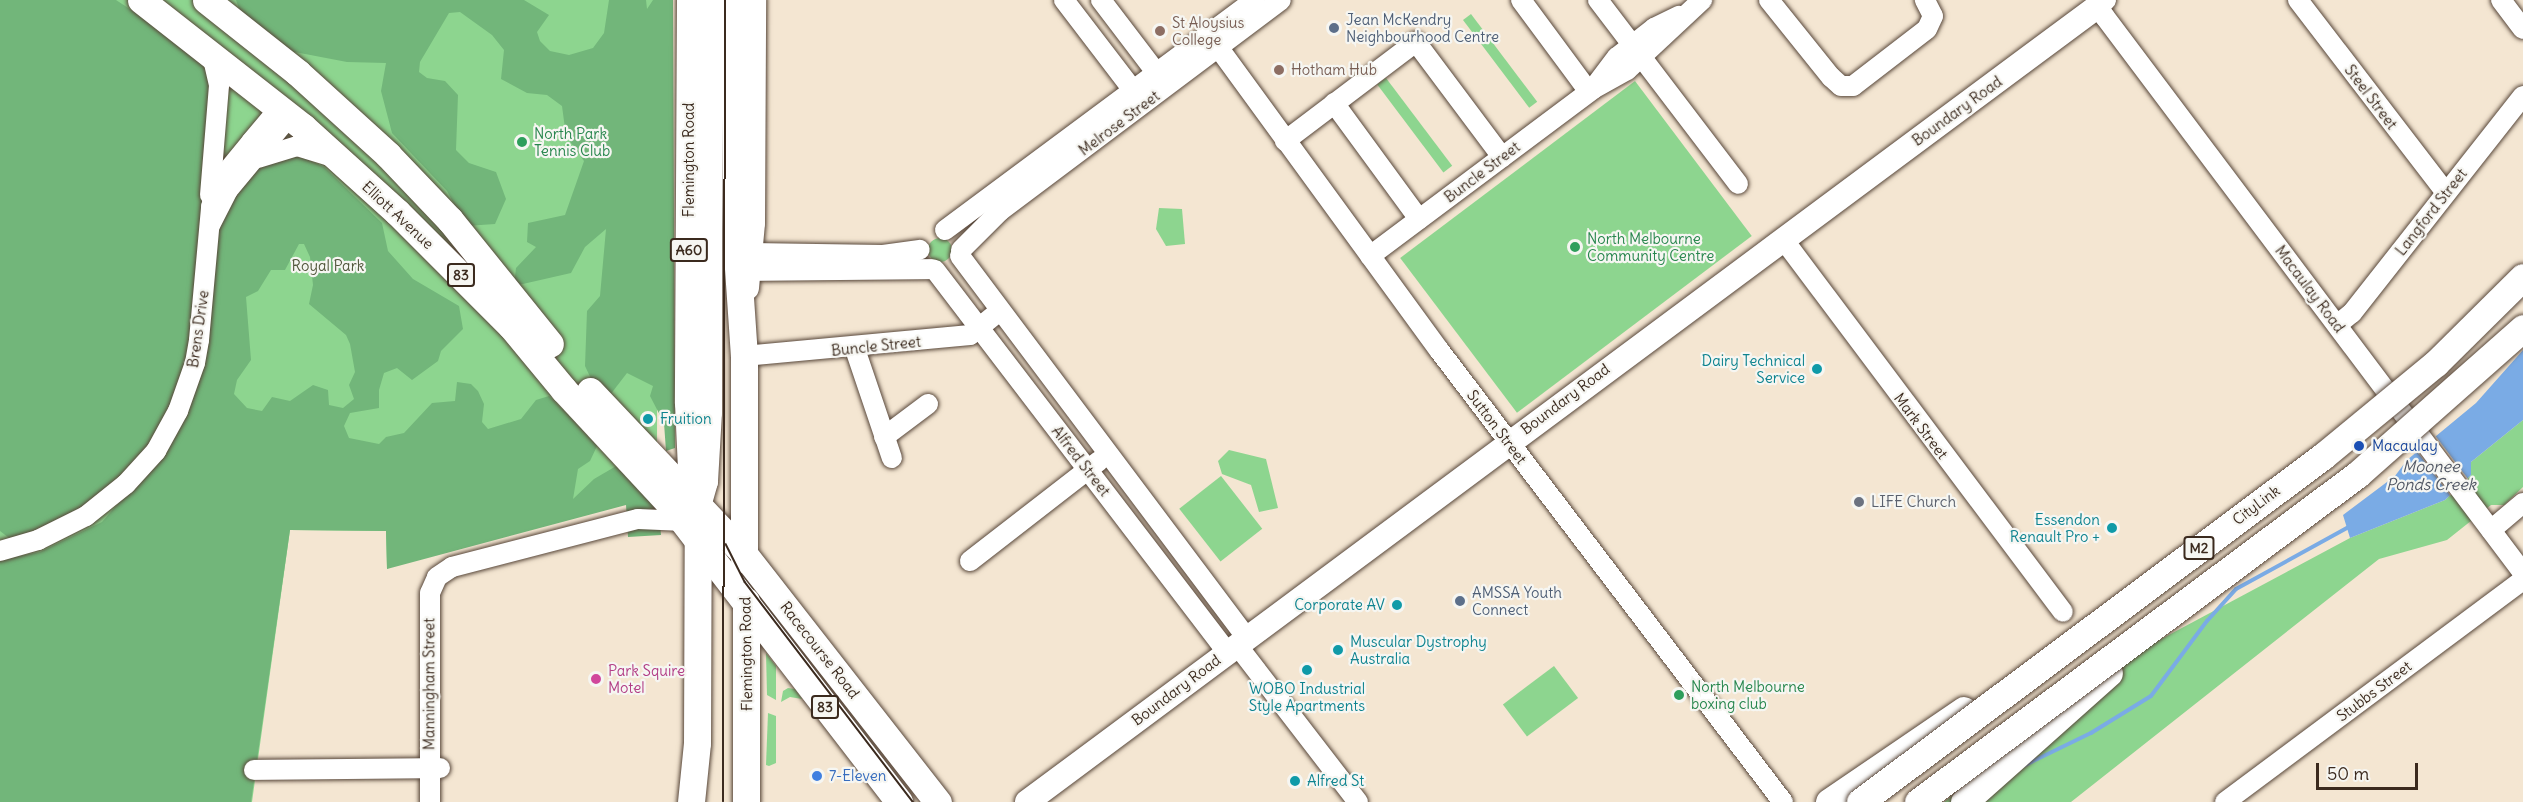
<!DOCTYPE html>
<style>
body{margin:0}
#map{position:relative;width:2523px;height:802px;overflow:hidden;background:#f4e6d2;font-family:Delius,sans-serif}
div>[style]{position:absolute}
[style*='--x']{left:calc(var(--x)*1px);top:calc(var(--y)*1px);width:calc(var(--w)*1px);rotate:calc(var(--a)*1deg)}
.green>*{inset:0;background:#8dd58f;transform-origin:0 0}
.round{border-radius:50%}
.forest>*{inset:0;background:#72b67a}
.water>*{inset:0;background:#7aabe5}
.pier>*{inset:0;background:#f4e6d2;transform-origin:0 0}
.stream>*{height:4px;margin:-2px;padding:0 2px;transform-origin:2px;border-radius:2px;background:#7aabe5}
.roads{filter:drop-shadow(0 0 2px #574639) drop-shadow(0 0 2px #574639)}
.minor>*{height:20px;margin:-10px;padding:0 10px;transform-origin:10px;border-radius:10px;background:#fff}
.major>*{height:24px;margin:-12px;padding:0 12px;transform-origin:12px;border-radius:12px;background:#fff}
.highway>*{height:27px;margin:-13.5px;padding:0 13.5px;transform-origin:13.5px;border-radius:13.5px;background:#fff}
.tram>*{height:1.5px;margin:-0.75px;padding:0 0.75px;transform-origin:0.75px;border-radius:0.75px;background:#3b2a1e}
.bridges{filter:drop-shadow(0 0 2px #574639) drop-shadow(0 0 2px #574639)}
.highway-bridge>*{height:27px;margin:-13.5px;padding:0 13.5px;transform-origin:13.5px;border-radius:13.5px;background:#fff}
.dots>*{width:16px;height:16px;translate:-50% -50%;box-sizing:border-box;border:3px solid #f6f6f2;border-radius:50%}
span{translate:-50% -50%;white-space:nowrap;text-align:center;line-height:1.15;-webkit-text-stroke:4.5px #f6f6f2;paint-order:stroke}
.shield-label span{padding:2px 4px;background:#f6f6f2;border:2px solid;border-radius:4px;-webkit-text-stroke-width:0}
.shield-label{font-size:14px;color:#3b2a1e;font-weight:700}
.service-label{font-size:15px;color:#4e5e75}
.left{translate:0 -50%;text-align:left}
.education-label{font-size:15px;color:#785e54}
.street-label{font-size:15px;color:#3b2a1e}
.leisure-label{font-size:15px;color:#27864d}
.park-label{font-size:15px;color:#50553a}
.culture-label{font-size:15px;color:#0d838f}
.right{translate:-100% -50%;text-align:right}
.transit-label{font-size:15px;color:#164399}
.worship-label{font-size:15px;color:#5b616d}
.hotel-label{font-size:15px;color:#b23c85}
.shop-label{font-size:15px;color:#366cbe}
.water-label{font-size:16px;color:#515764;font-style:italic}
.scale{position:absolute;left:2316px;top:763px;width:102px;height:27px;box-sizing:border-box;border:3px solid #3b2a1e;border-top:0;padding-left:8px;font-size:18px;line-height:21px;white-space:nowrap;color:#3b2a1e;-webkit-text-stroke:4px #f6f6f2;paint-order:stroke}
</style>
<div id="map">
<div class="green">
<div style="clip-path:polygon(0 0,658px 0,657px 451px,645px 498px,436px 540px,387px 569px,386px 531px,290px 530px,252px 802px,0 802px)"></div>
<div style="left:1471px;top:14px;width:110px;height:10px;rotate:53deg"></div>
<div style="left:1386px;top:78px;width:110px;height:11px;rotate:53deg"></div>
<div style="left:1635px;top:81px;width:194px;height:294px;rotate:53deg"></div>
<div style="clip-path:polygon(1159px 208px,1182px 209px,1185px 244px,1166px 246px,1156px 229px)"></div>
<div class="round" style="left:928px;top:238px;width:24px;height:24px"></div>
<div style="clip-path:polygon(2523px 420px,2523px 487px,2504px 505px,2491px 505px,2447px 540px,2379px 559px,2071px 802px,1944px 802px,2150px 645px,2350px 538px,2445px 500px,2471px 475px,2471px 462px)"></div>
<div style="clip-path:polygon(1229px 450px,1266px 459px,1278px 508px,1259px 512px,1251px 485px,1222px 474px,1218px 461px)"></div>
<div style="left:1221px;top:476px;width:67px;height:53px;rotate:52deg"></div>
<div style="clip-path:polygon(766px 653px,776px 666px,776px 700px,767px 695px)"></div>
<div style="left:1554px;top:666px;width:40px;height:64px;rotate:53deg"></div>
<div style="clip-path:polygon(788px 688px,795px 689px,802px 699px,790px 697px,781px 702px,783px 691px)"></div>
<div style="clip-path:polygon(768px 713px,776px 716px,776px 763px,769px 766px,766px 765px)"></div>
</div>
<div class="forest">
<div style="clip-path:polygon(0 0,116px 0,189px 48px,214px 77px,191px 343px,172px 409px,149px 451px,84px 510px,13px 541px,0 531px)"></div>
<div style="clip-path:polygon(236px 0,524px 0,549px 15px,537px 32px,540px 41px,550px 51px,569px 55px,593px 48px,604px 33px,609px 0,646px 0,647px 9px,653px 0,673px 0,675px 448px,666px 451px,664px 423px,650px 396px,653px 386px,627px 373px,610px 395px,594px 385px,585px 366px,587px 311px,600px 296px,606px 229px,585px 247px,571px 273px,514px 286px,516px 268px,536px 247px,527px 242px,528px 223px,565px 215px,584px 161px,566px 136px,562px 106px,547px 95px,527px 93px,501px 79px,504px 50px,492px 35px,460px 12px,449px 13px,420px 62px,419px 72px,427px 78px,445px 81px,458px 95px,456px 150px,469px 163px,496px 172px,506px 199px,495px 224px,466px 226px,447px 191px,392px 133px,381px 91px,386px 63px,347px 62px,279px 49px,242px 17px)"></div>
<div style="clip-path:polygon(evenodd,300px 156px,324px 167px,382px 223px,388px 251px,413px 279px,459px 306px,463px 329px,441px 351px,438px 361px,412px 380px,397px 368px,384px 373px,379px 390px,379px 408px,350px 413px,344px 426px,349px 438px,379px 444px,386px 437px,404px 433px,432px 403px,455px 401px,457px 382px,471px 384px,478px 391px,484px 404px,482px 422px,488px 429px,521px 419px,536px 400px,549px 396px,598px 444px,590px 461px,578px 469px,573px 499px,594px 479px,618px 465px,659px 509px,661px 535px,628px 537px,626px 505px,387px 569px,386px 531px,290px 530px,251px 802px,0 802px,0 560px,40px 552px,102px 522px,171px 443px,218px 216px,246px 175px,270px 157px,300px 156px,299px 244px,304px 244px,310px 257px,313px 285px,309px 304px,346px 335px,350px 344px,355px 372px,349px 385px,354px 399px,343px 408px,329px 405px,328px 390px,313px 385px,290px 401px,272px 397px,262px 411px,247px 408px,234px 394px,237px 380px,251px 360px,246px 297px,258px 291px,271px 270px,285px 270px,299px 244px)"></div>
</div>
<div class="water">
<div style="clip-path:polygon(2523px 350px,2523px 420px,2471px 462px,2471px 475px,2445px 500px,2350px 538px,2343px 515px,2395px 476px,2407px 460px,2476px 403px)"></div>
</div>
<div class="pier">
<div style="left:2434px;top:434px;width:59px;height:24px;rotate:53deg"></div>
</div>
<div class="stream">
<div style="--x:2023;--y:766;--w:76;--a:-25.9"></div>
<div style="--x:2091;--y:733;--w:70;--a:-31.7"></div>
<div style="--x:2151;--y:696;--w:94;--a:-53.3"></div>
<div style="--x:2207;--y:621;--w:43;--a:-47.8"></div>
<div style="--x:2236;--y:589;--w:127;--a:-28.8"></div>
</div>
<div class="roads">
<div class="minor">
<div style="--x:1064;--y:0;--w:128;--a:52.6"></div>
<div style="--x:1101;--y:0;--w:106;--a:52.7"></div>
<div style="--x:1521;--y:0;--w:114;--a:53.5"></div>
<div style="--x:1598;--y:0;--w:231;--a:52.7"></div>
<div style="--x:1769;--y:0;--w:99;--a:51.2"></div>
<div style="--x:1831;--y:77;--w:13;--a:42"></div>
<div style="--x:1841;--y:86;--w:12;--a:0"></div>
<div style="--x:1853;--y:86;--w:93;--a:-37.6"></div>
<div style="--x:1927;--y:29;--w:14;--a:-65"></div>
<div style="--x:1933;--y:16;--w:18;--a:-117"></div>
<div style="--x:2106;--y:0;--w:10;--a:143"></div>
<div style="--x:2098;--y:6;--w:13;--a:58"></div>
<div style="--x:2105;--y:17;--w:696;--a:53.06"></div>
<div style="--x:2298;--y:0;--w:243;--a:52.5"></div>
<div style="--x:2501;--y:0;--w:36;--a:53"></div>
<div style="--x:1218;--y:47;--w:375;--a:53.9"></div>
<div style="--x:1439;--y:350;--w:568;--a:52.73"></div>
<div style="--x:1598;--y:82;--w:31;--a:-53"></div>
<div style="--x:1617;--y:57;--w:47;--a:-38.1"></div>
<div style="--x:1654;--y:28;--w:28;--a:-26"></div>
<div style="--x:1334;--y:103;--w:144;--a:53.8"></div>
<div style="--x:1285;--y:141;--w:164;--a:-37.1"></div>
<div style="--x:1416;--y:42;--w:144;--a:53.2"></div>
<div style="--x:258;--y:158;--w:41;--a:-17.1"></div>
<div style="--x:297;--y:146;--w:34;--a:17"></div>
<div style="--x:210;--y:195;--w:110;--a:-85.3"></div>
<div style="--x:219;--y:85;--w:31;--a:-103"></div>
<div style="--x:945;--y:230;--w:386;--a:-36.6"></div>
<div style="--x:1783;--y:239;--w:466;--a:53.1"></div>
<div style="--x:961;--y:250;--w:55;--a:-45"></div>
<div style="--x:1000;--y:211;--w:351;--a:-36.9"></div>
<div style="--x:751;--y:253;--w:132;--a:0.9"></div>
<div style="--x:883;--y:255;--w:37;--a:-8"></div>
<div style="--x:960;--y:256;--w:478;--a:53.1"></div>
<div style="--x:1370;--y:256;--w:279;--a:-36.8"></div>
<div style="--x:1593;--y:89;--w:39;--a:-29"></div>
<div style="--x:1627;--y:70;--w:103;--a:-43"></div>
<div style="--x:935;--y:270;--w:481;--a:52.6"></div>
<div style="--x:749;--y:271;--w:183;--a:-0.6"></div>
<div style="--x:2337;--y:325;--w:19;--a:-39"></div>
<div style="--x:2352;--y:313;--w:276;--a:-51.8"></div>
<div style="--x:855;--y:349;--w:115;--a:71.3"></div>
<div style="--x:744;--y:356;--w:227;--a:-5.3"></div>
<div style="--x:970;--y:335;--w:38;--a:-39"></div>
<div style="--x:884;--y:437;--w:55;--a:-36.9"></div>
<div style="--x:2491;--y:530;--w:42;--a:-40.2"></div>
<div style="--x:0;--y:551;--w:40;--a:-16"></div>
<div style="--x:38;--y:540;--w:54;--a:-26.6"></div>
<div style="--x:86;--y:516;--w:51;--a:-38.7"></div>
<div style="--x:126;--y:484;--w:45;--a:-47.7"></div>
<div style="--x:156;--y:451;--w:46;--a:-61.2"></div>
<div style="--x:178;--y:411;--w:51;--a:-70.5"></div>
<div style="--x:195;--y:363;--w:23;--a:-80"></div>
<div style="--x:199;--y:340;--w:134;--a:-84.8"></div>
<div style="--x:211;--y:207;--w:11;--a:-75"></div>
<div style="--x:214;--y:196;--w:23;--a:-65"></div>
<div style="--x:224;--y:175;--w:43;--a:-50.7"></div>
<div style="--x:251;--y:142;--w:33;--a:-50"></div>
<div style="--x:272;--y:117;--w:13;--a:-23"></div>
<div style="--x:284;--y:112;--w:13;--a:99"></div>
<div style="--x:282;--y:125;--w:85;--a:129.7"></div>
<div style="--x:228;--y:190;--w:39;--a:117"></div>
<div style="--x:970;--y:561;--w:163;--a:-37.8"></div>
<div style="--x:1237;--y:645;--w:198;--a:52.4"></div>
<div style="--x:254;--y:770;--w:186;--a:-0.6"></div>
<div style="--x:430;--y:802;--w:209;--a:-90"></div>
<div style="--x:430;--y:593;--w:17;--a:-66"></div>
<div style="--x:437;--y:577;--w:18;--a:-34"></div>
<div style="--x:452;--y:567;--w:192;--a:-14.5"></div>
<div style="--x:638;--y:519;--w:46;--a:2.5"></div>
<div style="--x:2225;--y:802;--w:372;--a:-36.7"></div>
</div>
<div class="major">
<div style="--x:689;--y:0;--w:403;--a:90.3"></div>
<div style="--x:687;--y:403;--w:67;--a:87.4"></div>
<div style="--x:690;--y:470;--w:30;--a:75"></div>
<div style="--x:747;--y:288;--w:65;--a:-84.7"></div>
<div style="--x:753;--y:223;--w:223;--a:-89.7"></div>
<div style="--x:1027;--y:802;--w:1334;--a:-36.62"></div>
</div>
<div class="highway">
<div style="--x:141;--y:0;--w:206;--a:38.1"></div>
<div style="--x:303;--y:127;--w:127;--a:42.1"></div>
<div style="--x:397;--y:212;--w:161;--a:45"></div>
<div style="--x:511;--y:326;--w:83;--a:50.4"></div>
<div style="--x:564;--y:390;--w:154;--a:47.1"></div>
<div style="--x:669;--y:503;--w:377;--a:52.4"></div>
<div style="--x:206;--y:0;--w:117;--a:38.4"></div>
<div style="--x:298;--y:73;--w:122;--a:42.3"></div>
<div style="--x:388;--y:155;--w:90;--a:46.4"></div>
<div style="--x:450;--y:220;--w:159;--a:51.1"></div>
<div style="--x:734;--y:0;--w:239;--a:89.5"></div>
<div style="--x:736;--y:239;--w:117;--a:86.1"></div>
<div style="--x:744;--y:356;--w:203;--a:90"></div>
<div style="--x:590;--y:391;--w:224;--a:46.6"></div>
<div style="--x:744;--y:554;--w:315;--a:52"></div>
<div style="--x:746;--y:601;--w:201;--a:90"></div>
<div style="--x:691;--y:802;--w:59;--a:-84.2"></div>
<div style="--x:697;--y:743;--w:241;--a:-89.8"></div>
<div style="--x:698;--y:502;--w:22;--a:-74"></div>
<div style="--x:704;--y:481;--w:69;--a:-86.7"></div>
<div style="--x:708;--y:412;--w:412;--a:-89.9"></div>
<div style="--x:1829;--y:802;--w:163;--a:-34.3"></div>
<div style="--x:1964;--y:802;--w:194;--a:-41.7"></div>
</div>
</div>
<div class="tram">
<div style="--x:726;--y:544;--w:42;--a:63.4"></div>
<div style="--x:745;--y:582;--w:277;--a:52.6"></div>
<div style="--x:723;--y:802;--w:802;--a:-89.86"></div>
</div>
<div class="bridges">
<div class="highway-bridge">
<div style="--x:1860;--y:802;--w:578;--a:-36.77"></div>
<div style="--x:2323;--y:456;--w:146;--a:-39.5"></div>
<div style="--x:2436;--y:363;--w:122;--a:-44.7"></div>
<div style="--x:1918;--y:802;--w:549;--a:-36.7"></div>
<div style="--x:2358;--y:474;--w:220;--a:-41.5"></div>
</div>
</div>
<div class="dots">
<div style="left:1334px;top:28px;background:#5c6f8a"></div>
<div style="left:1160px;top:31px;background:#8d6e63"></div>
<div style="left:1279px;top:70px;background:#8d6e63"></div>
<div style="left:522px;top:142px;background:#2e9e5b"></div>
<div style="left:1575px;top:247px;background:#2e9e5b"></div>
<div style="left:1817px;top:369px;background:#0f9aa8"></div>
<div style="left:648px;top:419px;background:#0f9aa8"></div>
<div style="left:2359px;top:446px;background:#1a4fb4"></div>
<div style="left:1859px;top:502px;background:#6b7280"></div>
<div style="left:2112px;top:528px;background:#0f9aa8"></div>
<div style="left:1460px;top:601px;background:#5c6f8a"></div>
<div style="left:1397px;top:605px;background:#0f9aa8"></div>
<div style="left:1338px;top:650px;background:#0f9aa8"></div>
<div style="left:1307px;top:670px;background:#0f9aa8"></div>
<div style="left:596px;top:679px;background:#d1479c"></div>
<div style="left:1679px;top:695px;background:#2e9e5b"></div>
<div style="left:817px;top:776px;background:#3f7fe0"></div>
<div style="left:1295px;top:781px;background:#0f9aa8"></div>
</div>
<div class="shield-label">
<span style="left:689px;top:250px">A60</span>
<span style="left:461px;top:275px">83</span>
<span style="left:2199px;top:548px">M2</span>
<span style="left:825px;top:707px">83</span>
</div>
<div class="service-label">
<span class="left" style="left:1346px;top:28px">Jean McKendry<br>Neighbourhood Centre</span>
<span class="left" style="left:1472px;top:601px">AMSSA Youth<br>Connect</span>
</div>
<div class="education-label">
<span class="left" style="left:1172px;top:31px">St Aloysius<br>College</span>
<span class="left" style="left:1291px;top:70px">Hotham Hub</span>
</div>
<div class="street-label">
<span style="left:2371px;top:97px;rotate:53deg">Steel Street</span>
<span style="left:1957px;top:111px;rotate:-36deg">Boundary Road</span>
<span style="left:1119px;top:123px;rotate:-37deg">Melrose Street</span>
<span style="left:689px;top:160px;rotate:-90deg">Flemington Road</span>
<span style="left:1482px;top:172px;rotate:-37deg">Buncle Street</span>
<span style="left:2431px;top:212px;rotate:-52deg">Langford Street</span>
<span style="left:398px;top:215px;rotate:43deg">Elliott Avenue</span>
<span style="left:2310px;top:289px;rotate:53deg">Macaulay Road</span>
<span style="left:198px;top:329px;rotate:-82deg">Brens Drive</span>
<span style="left:876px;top:346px;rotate:-6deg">Buncle Street</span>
<span style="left:1565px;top:399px;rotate:-37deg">Boundary Road</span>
<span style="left:1921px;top:426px;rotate:53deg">Mark Street</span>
<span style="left:1497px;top:427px;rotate:53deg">Sutton Street</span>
<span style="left:1081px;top:461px;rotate:52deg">Alfred Street</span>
<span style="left:2256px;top:505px;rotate:-37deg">CityLink</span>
<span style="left:820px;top:650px;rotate:52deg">Racecourse Road</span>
<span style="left:746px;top:654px;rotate:-91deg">Flemington Road</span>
<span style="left:429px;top:684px;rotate:-90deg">Manningham Street</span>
<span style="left:1176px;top:690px;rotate:-37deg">Boundary Road</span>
<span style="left:2374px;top:691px;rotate:-37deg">Stubbs Street</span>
</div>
<div class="leisure-label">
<span class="left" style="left:534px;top:142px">North Park<br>Tennis Club</span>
<span class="left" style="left:1587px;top:247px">North Melbourne<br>Community Centre</span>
<span class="left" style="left:1691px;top:695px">North Melbourne<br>boxing club</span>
</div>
<div class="park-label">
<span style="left:328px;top:266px">Royal Park</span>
</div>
<div class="culture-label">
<span class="right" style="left:1805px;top:369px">Dairy Technical<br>Service</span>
<span class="left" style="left:660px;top:419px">Fruition</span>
<span class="right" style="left:2100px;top:528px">Essendon<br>Renault Pro +</span>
<span class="right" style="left:1385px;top:605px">Corporate AV</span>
<span class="left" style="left:1350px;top:650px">Muscular Dystrophy<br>Australia</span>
<span style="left:1307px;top:697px">WOBO Industrial<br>Style Apartments</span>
<span class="left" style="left:1307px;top:781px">Alfred St</span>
</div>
<div class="transit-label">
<span class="left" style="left:2372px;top:446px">Macaulay</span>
</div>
<div class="worship-label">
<span class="left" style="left:1871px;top:502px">LIFE Church</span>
</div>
<div class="hotel-label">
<span class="left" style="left:608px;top:679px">Park Squire<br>Motel</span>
</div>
<div class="shop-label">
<span class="left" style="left:829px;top:776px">7-Eleven</span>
</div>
<div class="water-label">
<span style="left:2431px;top:475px">Moonee<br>Ponds Creek</span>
</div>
<div class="scale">50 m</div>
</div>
